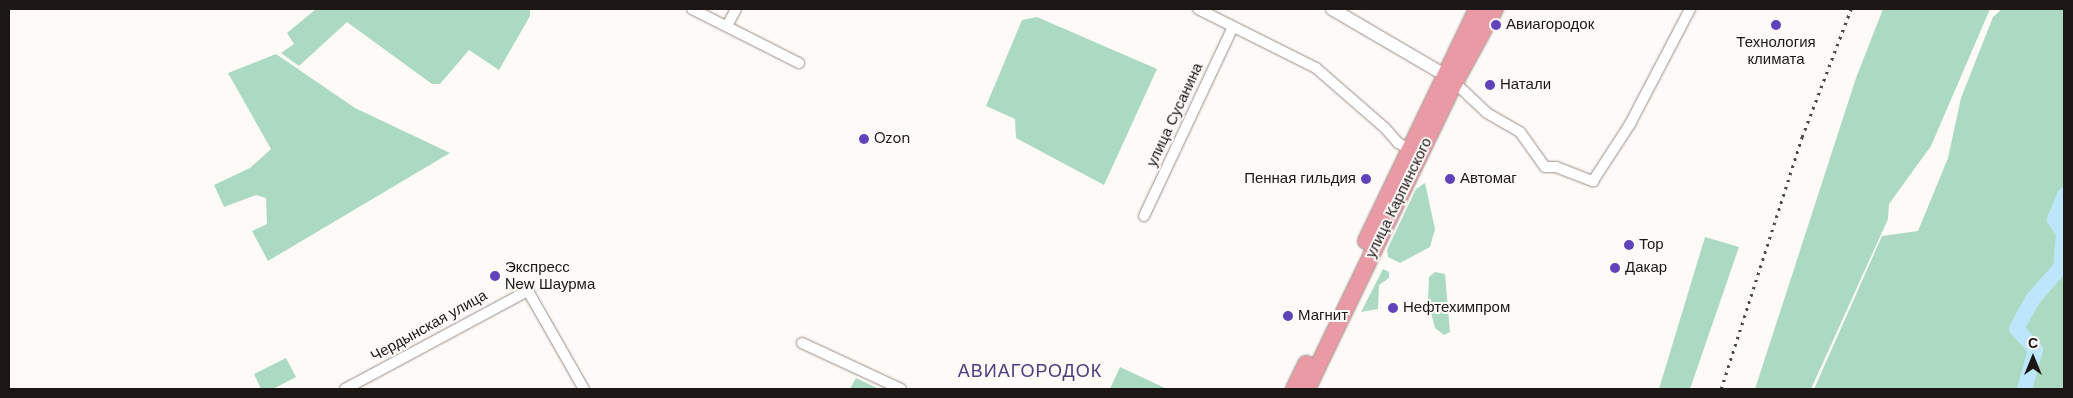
<!DOCTYPE html>
<meta charset="utf-8">
<style>
body{margin:0}
#map{position:relative;width:2073px;height:398px;overflow:hidden;background:#fdfaf8;font-family:"DM Sans",sans-serif}
div>[style]{position:absolute}
[style*='--x']{left:calc(var(--x)*1px);top:calc(var(--y)*1px);width:calc(var(--w)*1px);rotate:calc(var(--a)*1deg)}
.green>*{inset:0;background:#acd9c1}
.river>*{height:15px;margin:-7.5px;padding:0 7.5px;transform-origin:7.5px;border-radius:7.5px;background:#bce6fc}
.roads{filter:drop-shadow(0 0 1px #9b8c84) drop-shadow(0 0 1px #9b8c84)}
.minor>*{height:10px;margin:-5px;padding:0 5px;transform-origin:5px;border-radius:5px;background:#fff}
.tertiary>*{height:12px;margin:-6px;padding:0 6px;transform-origin:6px;border-radius:6px;background:#fff}
.primary>*{height:16px;margin:-8px;padding:0 8px;transform-origin:8px;border-radius:8px;background:#e99aa5}
.rail>*{height:2.5px;margin-top:-1.25px;transform-origin:0;background:repeating-linear-gradient(90deg,#4d4946 0 2.5px,transparent 0 7.5px)}
.dots>*{width:14px;height:14px;translate:-50% -50%;box-sizing:border-box;border:2px solid #fdfaf8;border-radius:50%}
span{translate:-50% -50%;white-space:nowrap;text-align:center;line-height:1.15;-webkit-text-stroke:4px #fdfaf8;paint-order:stroke}
.poi-label{font-size:15px;color:#1c1714}
.left{translate:0 -50%;text-align:left}
.right{translate:-100% -50%;text-align:right}
.street-label{font-size:15px;color:#1c1714}
.quarter-label{font-size:18px;color:#4a407d;letter-spacing:1px}
.frame{position:absolute;inset:0;border:10px solid #1c1714;pointer-events:none}
.north{position:absolute;left:2008px;top:333px;width:50px;height:50px;-webkit-text-stroke:4px #fdfaf8;paint-order:stroke;rotate:0deg;font-size:14px;font-weight:700;line-height:20px;text-align:center;color:#1c1714}
.north::after{content:'';display:block;margin:auto;width:18px;height:22px;background:#1c1714;clip-path:polygon(50% 0,100% 100%,50% 72%,0 100%)}
</style>
<div id="map">
<div class="green">
<div style="clip-path:polygon(316px 9px,530px 9px,530px 16px,499px 70px,469px 50px,440px 84px,432px 84px,347px 22px,299px 66px,281px 53px,294px 44px,287px 33px)"></div>
<div style="clip-path:polygon(1883px 9px,1990px 9px,1931px 146px,1889px 204px,1888px 219px,1811px 389px,1755px 389px,1856px 78px)"></div>
<div style="clip-path:polygon(2002px 9px,2064px 9px,2064px 389px,1814px 389px,1882px 236px,1918px 231px,1948px 158px,1961px 98px,1993px 17px)"></div>
<div style="clip-path:polygon(1037px 17px,1157px 69px,1104px 185px,1016px 138px,1015px 119px,986px 106px,1022px 20px)"></div>
<div style="clip-path:polygon(276px 54px,355px 108px,450px 153px,268px 261px,252px 231px,267px 224px,266px 198px,256px 195px,224px 207px,214px 185px,250px 168px,271px 149px,228px 73px)"></div>
<div style="clip-path:polygon(1425px 183px,1435px 229px,1430px 247px,1400px 263px,1388px 257px,1387px 250px,1416px 189px)"></div>
<div style="clip-path:polygon(1705px 237px,1739px 247px,1690px 389px,1659px 389px)"></div>
<div style="clip-path:polygon(1383px 269px,1389px 272px,1389px 278px,1379px 285px,1378px 309px,1361px 312px)"></div>
<div style="clip-path:polygon(1435px 272px,1445px 274px,1450px 332px,1444px 335px,1435px 328px,1428px 301px,1429px 277px)"></div>
<div style="clip-path:polygon(286px 358px,296px 377px,273px 389px,261px 389px,254px 374px)"></div>
<div style="clip-path:polygon(1120px 367px,1167px 389px,1110px 389px)"></div>
<div style="clip-path:polygon(856px 378px,879px 389px,850px 389px)"></div>
</div>
<div class="river">
<div style="--x:2024;--y:389;--w:41;--a:-74.6"></div>
<div style="--x:2035;--y:349;--w:28;--a:-132"></div>
<div style="--x:2016;--y:328;--w:33;--a:-61"></div>
<div style="--x:2032;--y:299;--w:43;--a:-48.8"></div>
<div style="--x:2060;--y:267;--w:35;--a:-85"></div>
<div style="--x:2063;--y:232;--w:16;--a:-125"></div>
<div style="--x:2054;--y:219;--w:27;--a:-68"></div>
</div>
<div class="roads">
<div class="minor">
<div style="--x:692;--y:9;--w:120;--a:26.8"></div>
<div style="--x:1198;--y:9;--w:132;--a:26.6"></div>
<div style="--x:1316;--y:68;--w:91;--a:41"></div>
<div style="--x:1385;--y:128;--w:20;--a:49"></div>
<div style="--x:1398;--y:143;--w:13;--a:27"></div>
<div style="--x:727;--y:26;--w:19;--a:-62"></div>
<div style="--x:1452;--y:80;--w:48;--a:43.3"></div>
<div style="--x:1487;--y:113;--w:38;--a:30"></div>
<div style="--x:1520;--y:132;--w:43;--a:54.5"></div>
<div style="--x:1545;--y:167;--w:11;--a:0"></div>
<div style="--x:1556;--y:167;--w:40;--a:21"></div>
<div style="--x:1593;--y:181;--w:68;--a:-57"></div>
<div style="--x:1630;--y:124;--w:130;--a:-62.4"></div>
<div style="--x:1144;--y:216;--w:209;--a:-64.8"></div>
<div style="--x:802;--y:343;--w:109;--a:24.9"></div>
<div style="--x:345;--y:389;--w:208;--a:-28.2"></div>
<div style="--x:528;--y:291;--w:113;--a:60.3"></div>
</div>
<div class="tertiary">
<div style="--x:1332;--y:9;--w:131;--a:30.3"></div>
</div>
<div class="primary">
<div style="--x:1366;--y:241;--w:257;--a:-64.4"></div>
<div style="--x:1294;--y:389;--w:28;--a:-64"></div>
<div style="--x:1307;--y:389;--w:341;--a:-64.3"></div>
<div style="--x:1455;--y:82;--w:83;--a:-61.3"></div>
</div>
</div>
<div class="rail">
<div style="--x:1721;--y:389;--w:265;--a:-72.2"></div>
<div style="--x:1802;--y:137;--w:137;--a:-69.1"></div>
</div>
<div class="dots">
<div style="left:1496px;top:25px;background:#6042bb"></div>
<div style="left:1776px;top:25px;background:#6042bb"></div>
<div style="left:1490px;top:85px;background:#6042bb"></div>
<div style="left:864px;top:139px;background:#6042bb"></div>
<div style="left:1366px;top:179px;background:#6042bb"></div>
<div style="left:1450px;top:179px;background:#6042bb"></div>
<div style="left:1629px;top:245px;background:#6042bb"></div>
<div style="left:1615px;top:268px;background:#6042bb"></div>
<div style="left:495px;top:276px;background:#6042bb"></div>
<div style="left:1393px;top:308px;background:#6042bb"></div>
<div style="left:1288px;top:316px;background:#6042bb"></div>
</div>
<div class="poi-label">
<span class="left" style="left:1506px;top:25px">Авиагородок</span>
<span style="left:1776px;top:51px">Технология<br>климата</span>
<span class="left" style="left:1500px;top:85px">Натали</span>
<span class="left" style="left:874px;top:139px">Ozon</span>
<span class="right" style="left:1356px;top:179px">Пенная гильдия</span>
<span class="left" style="left:1460px;top:179px">Автомаг</span>
<span class="left" style="left:1639px;top:245px">Тор</span>
<span class="left" style="left:505px;top:276px">Экспресс<br>New Шаурма</span>
<span class="left" style="left:1625px;top:268px">Дакар</span>
<span class="left" style="left:1403px;top:308px">Нефтехимпром</span>
<span class="left" style="left:1298px;top:316px">Магнит</span>
</div>
<div class="street-label">
<span style="left:1175px;top:115px;rotate:-65deg">улица Сусанина</span>
<span style="left:1399px;top:198px;rotate:-64deg">улица Карпинского</span>
<span style="left:429px;top:326px;rotate:-29deg">Чердынская улица</span>
</div>
<div class="quarter-label">
<span style="left:1030px;top:371px">АВИАГОРОДОК</span>
</div>
<div class="frame"></div>
<div class="north">С</div>
</div>
